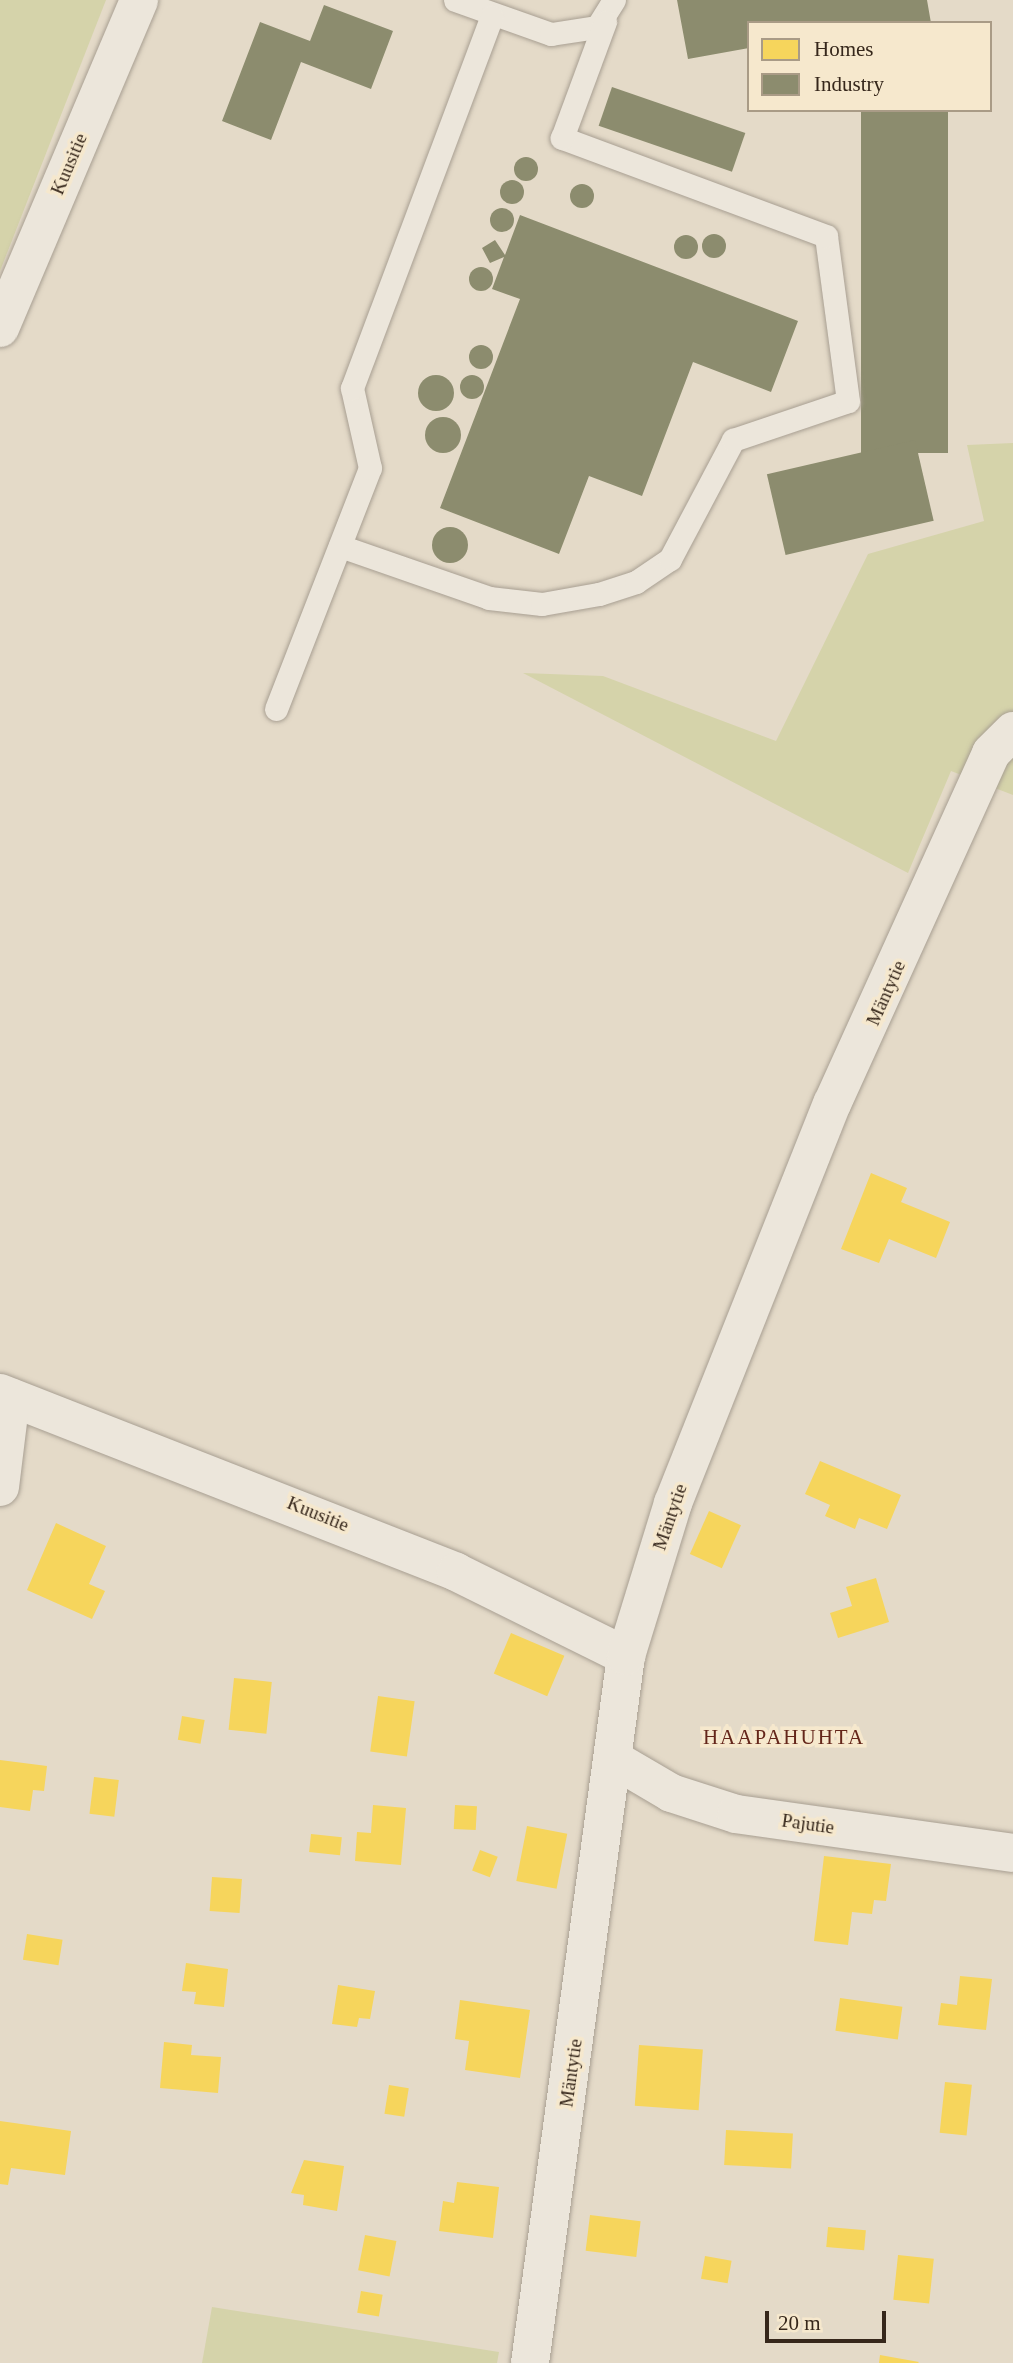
<!DOCTYPE html>
<meta charset="utf-8">
<style>
body{margin:0}
#map{position:relative;width:1013px;height:2363px;overflow:hidden;background:#e4dac8;font-family:"Times New Roman",serif}
div>[style]{position:absolute}
[style*='--x']{left:calc(var(--x)*1px);top:calc(var(--y)*1px);width:calc(var(--w)*1px);rotate:calc(var(--a)*1deg)}
.green>*{inset:0;background:#d5d3aa}
.homes>*{inset:0;background:#f6d55c;transform-origin:0 0}
.industry>*{inset:0;background:#8c8c6e;transform-origin:0 0}
.round{border-radius:50%}
.roads{filter:drop-shadow(0 0 2px #a89f92) drop-shadow(0 0 2px #a89f92)}
.service>*{height:23px;margin:-11.5px;padding:0 11.5px;transform-origin:11.5px;border-radius:11.5px;background:#ece6db}
.minor>*{height:38px;margin:-19px;padding:0 19px;transform-origin:19px;border-radius:19px;background:#ece6db}
span{translate:-50% -50%;white-space:nowrap;text-align:center;line-height:1.15;-webkit-text-stroke:7px #f6e8cd;paint-order:stroke}
.street-label{font-size:19px;color:#36271b}
.neighbourhood-label{font-size:21px;color:#64261a;letter-spacing:2px}
.legend{position:absolute;left:747px;top:21px;width:245px;height:91px;box-sizing:border-box;background:#f6e8cd;border:2px solid #a99b86;margin:0;padding:9px 12px;list-style:none;font-size:21px;color:#36271b}
.legend li{display:flex;align-items:center;gap:14px;height:35px}
.legend b{width:35px;border:2px solid #a99b86}
.scale{position:absolute;left:765px;top:2311px;width:121px;height:32px;box-sizing:border-box;border:4px solid #36271b;border-top:0;padding-left:9px;font-size:21px;line-height:24px;white-space:nowrap;color:#36271b;-webkit-text-stroke:5px #f6e8cd;paint-order:stroke}
</style>
<div id="map">
<div class="green">
<div style="clip-path:polygon(0 0,106px 0,0 271px)"></div>
<div style="clip-path:polygon(1013px 443px,1013px 795px,951px 771px,908px 873px,523px 673px,603px 676px,776px 741px,868px 554px,984px 521px,967px 445px)"></div>
<div style="clip-path:polygon(212px 2307px,499px 2352px,497px 2363px,202px 2363px)"></div>
</div>
<div class="homes">
<div style="clip-path:polygon(871px 1173px,907px 1188px,901px 1202px,950px 1222px,936px 1258px,889px 1239px,879px 1263px,841px 1249px)"></div>
<div style="clip-path:polygon(820px 1461px,901px 1495px,887px 1529px,859px 1518px,855px 1529px,825px 1516px,830px 1505px,805px 1494px)"></div>
<div style="left:709px;top:1511px;width:35px;height:47px;rotate:24deg"></div>
<div style="clip-path:polygon(56px 1523px,106px 1546px,89px 1584px,105px 1591px,92px 1619px,27px 1590px)"></div>
<div style="clip-path:polygon(876px 1578px,889px 1622px,838px 1638px,830px 1613px,852px 1606px,846px 1587px)"></div>
<div style="left:511px;top:1633px;width:58px;height:44px;rotate:23deg"></div>
<div style="left:234px;top:1678px;width:38px;height:52px;rotate:6deg"></div>
<div style="left:378px;top:1696px;width:37px;height:56px;rotate:8deg"></div>
<div style="left:182px;top:1716px;width:23px;height:24px;rotate:10deg"></div>
<div style="clip-path:polygon(0 1760px,47px 1766px,44px 1791px,33px 1790px,30px 1811px,0 1807px)"></div>
<div style="left:94px;top:1777px;width:25px;height:37px;rotate:7deg"></div>
<div style="clip-path:polygon(373px 1805px,406px 1808px,401px 1865px,355px 1861px,357px 1832px,371px 1833px)"></div>
<div style="left:455px;top:1805px;width:22px;height:24px;rotate:3deg"></div>
<div style="left:527px;top:1826px;width:41px;height:56px;rotate:11deg"></div>
<div style="left:311px;top:1834px;width:31px;height:18px;rotate:6deg"></div>
<div style="left:480px;top:1850px;width:19px;height:22px;rotate:21deg"></div>
<div style="clip-path:polygon(824px 1856px,891px 1864px,886px 1901px,874px 1900px,872px 1914px,852px 1912px,848px 1945px,814px 1941px)"></div>
<div style="left:212px;top:1877px;width:30px;height:34px;rotate:4deg"></div>
<div style="left:27px;top:1934px;width:36px;height:26px;rotate:9deg"></div>
<div style="clip-path:polygon(186px 1963px,228px 1969px,224px 2007px,194px 2004px,196px 1992px,182px 1991px)"></div>
<div style="clip-path:polygon(960px 1976px,992px 1979px,986px 2030px,938px 2025px,941px 2003px,957px 2005px)"></div>
<div style="clip-path:polygon(338px 1985px,375px 1991px,370px 2019px,359px 2018px,357px 2027px,332px 2024px)"></div>
<div style="left:840px;top:1998px;width:63px;height:33px;rotate:8deg"></div>
<div style="clip-path:polygon(460px 2000px,530px 2010px,520px 2078px,465px 2070px,469px 2041px,455px 2039px)"></div>
<div style="clip-path:polygon(164px 2042px,192px 2045px,191px 2055px,221px 2057px,218px 2093px,160px 2088px)"></div>
<div style="left:639px;top:2045px;width:64px;height:61px;rotate:4deg"></div>
<div style="left:945px;top:2082px;width:27px;height:51px;rotate:6deg"></div>
<div style="left:389px;top:2085px;width:20px;height:29px;rotate:9deg"></div>
<div style="clip-path:polygon(0 2121px,71px 2131px,65px 2175px,11px 2168px,8px 2185px,0 2184px)"></div>
<div style="left:726px;top:2130px;width:67px;height:35px;rotate:3deg"></div>
<div style="clip-path:polygon(304px 2160px,344px 2166px,337px 2211px,303px 2205px,304px 2195px,291px 2193px)"></div>
<div style="clip-path:polygon(457px 2182px,499px 2187px,493px 2238px,439px 2231px,443px 2201px,454px 2203px)"></div>
<div style="left:590px;top:2215px;width:51px;height:36px;rotate:7deg"></div>
<div style="left:828px;top:2227px;width:38px;height:20px;rotate:5deg"></div>
<div style="left:365px;top:2235px;width:32px;height:36px;rotate:11deg"></div>
<div style="left:898px;top:2255px;width:36px;height:45px;rotate:6deg"></div>
<div style="left:705px;top:2256px;width:27px;height:23px;rotate:10deg"></div>
<div style="left:361px;top:2291px;width:22px;height:22px;rotate:10deg"></div>
<div style="clip-path:polygon(880px 2355px,919px 2362px,918px 2363px,879px 2363px)"></div>
</div>
<div class="industry">
<div style="clip-path:polygon(677px 0,927px 0,931px 23px,749px 23px,749px 48px,688px 59px)"></div>
<div style="clip-path:polygon(324px 5px,393px 31px,371px 89px,301px 62px,271px 140px,222px 121px,260px 22px,310px 41px)"></div>
<div style="left:612px;top:87px;width:141px;height:41px;rotate:19deg"></div>
<div style="left:861px;top:110px;width:87px;height:343px"></div>
<div class="round" style="left:514px;top:157px;width:24px;height:24px"></div>
<div class="round" style="left:500px;top:180px;width:24px;height:24px"></div>
<div class="round" style="left:570px;top:184px;width:24px;height:24px"></div>
<div class="round" style="left:490px;top:208px;width:24px;height:24px"></div>
<div style="clip-path:polygon(520px 215px,798px 321px,771px 392px,693px 362px,642px 496px,589px 476px,559px 554px,440px 508px,520px 299px,492px 289px,504px 257px,490px 263px,482px 248px,495px 240px,505px 255px)"></div>
<div class="round" style="left:702px;top:234px;width:24px;height:24px"></div>
<div class="round" style="left:674px;top:235px;width:24px;height:24px"></div>
<div class="round" style="left:469px;top:267px;width:24px;height:24px"></div>
<div class="round" style="left:469px;top:345px;width:24px;height:24px"></div>
<div class="round" style="left:418px;top:375px;width:36px;height:36px"></div>
<div class="round" style="left:460px;top:375px;width:24px;height:24px"></div>
<div class="round" style="left:425px;top:417px;width:36px;height:36px"></div>
<div style="left:915px;top:440px;width:83px;height:152px;rotate:77deg"></div>
<div class="round" style="left:432px;top:527px;width:36px;height:36px"></div>
</div>
<div class="roads">
<div class="service">
<div style="--x:455;--y:0;--w:102;--a:19.5"></div>
<div style="--x:551;--y:34;--w:47;--a:-8.7"></div>
<div style="--x:597;--y:27;--w:32;--a:-58"></div>
<div style="--x:340;--y:546;--w:158;--a:19.2"></div>
<div style="--x:489;--y:598;--w:53;--a:6.5"></div>
<div style="--x:542;--y:604;--w:58;--a:-10"></div>
<div style="--x:599;--y:594;--w:39;--a:-18"></div>
<div style="--x:636;--y:582;--w:41;--a:-34.1"></div>
<div style="--x:670;--y:559;--w:135;--a:-62.1"></div>
<div style="--x:733;--y:440;--w:121;--a:-18.7"></div>
<div style="--x:848;--y:401;--w:166;--a:-97.6"></div>
<div style="--x:826;--y:236;--w:282;--a:-159.6"></div>
<div style="--x:562;--y:138;--w:124;--a:-69.7"></div>
<div style="--x:276;--y:709;--w:259;--a:-68.7"></div>
<div style="--x:370;--y:468;--w:82;--a:-102.7"></div>
<div style="--x:352;--y:388;--w:397;--a:-69.4"></div>
</div>
<div class="minor">
<div style="--x:0;--y:328;--w:356;--a:-67"></div>
<div style="--x:0;--y:1393;--w:490;--a:21.4"></div>
<div style="--x:456;--y:1572;--w:190;--a:26.3"></div>
<div style="--x:0;--y:1487;--w:90;--a:-83"></div>
<div style="--x:615;--y:1760;--w:65;--a:30.5"></div>
<div style="--x:671;--y:1793;--w:68;--a:17.9"></div>
<div style="--x:736;--y:1814;--w:280;--a:8"></div>
<div style="--x:530;--y:2363;--w:713;--a:-82.27"></div>
<div style="--x:626;--y:1656;--w:160;--a:-72.9"></div>
<div style="--x:673;--y:1503;--w:430;--a:-68.3"></div>
<div style="--x:832;--y:1104;--w:385;--a:-65.6"></div>
<div style="--x:991;--y:753;--w:31;--a:-45"></div>
</div>
</div>
<div class="street-label">
<span style="left:69px;top:164px;rotate:-67deg">Kuusitie</span>
<span style="left:886px;top:993px;rotate:-66deg">Mäntytie</span>
<span style="left:318px;top:1514px;rotate:22deg">Kuusitie</span>
<span style="left:670px;top:1517px;rotate:-71deg">Mäntytie</span>
<span style="left:808px;top:1824px;rotate:8deg">Pajutie</span>
<span style="left:571px;top:2073px;rotate:-82deg">Mäntytie</span>
</div>
<div class="neighbourhood-label">
<span style="left:784px;top:1737px">HAAPAHUHTA</span>
</div>
<ul class="legend">
<li><b style="height:19px;background:#f6d55c"></b>Homes</li>
<li><b style="height:19px;background:#8c8c6e"></b>Industry</li>
</ul>
<div class="scale">20 m</div>
</div>
